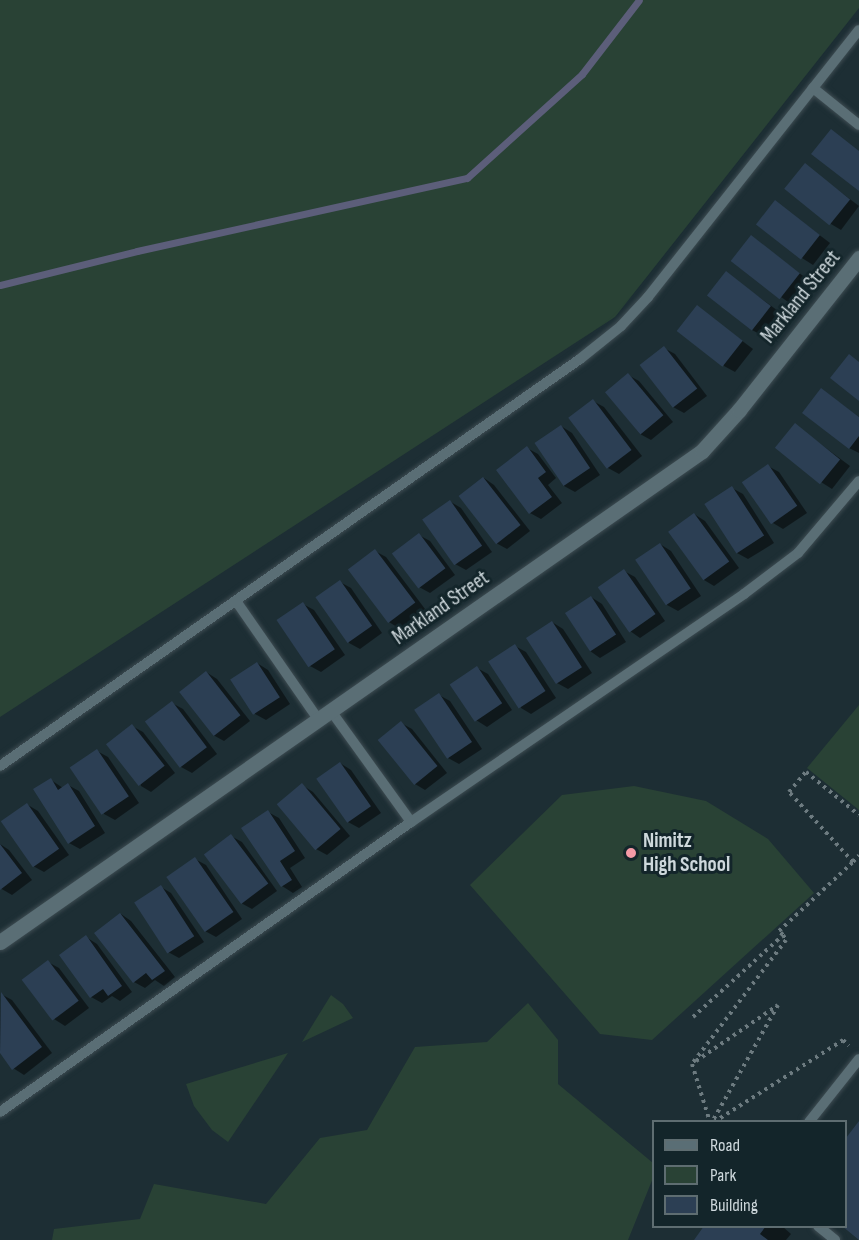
<!DOCTYPE html>
<style>
body{margin:0}
#map{position:relative;width:859px;height:1240px;overflow:hidden;background:#1d2e34;font-family:"Sofia Sans Condensed",sans-serif}
div>[style]{position:absolute}
[style*='--x']{left:calc(var(--x)*1px);top:calc(var(--y)*1px);width:calc(var(--w)*1px);rotate:calc(var(--a)*1deg)}
.green>*{inset:0;background:#294235}
.shadow>*{inset:0;background:#0007}
.stream>*{height:7px;margin:-3.5px;padding:0 3.5px;transform-origin:3.5px;border-radius:3.5px;background:#5c5e7a}
.building>*{inset:0;background:#2c3f54;transform-origin:0 0}
.path>*{height:4px;margin-top:-2px;transform-origin:0;background:repeating-linear-gradient(90deg,#6d7b80 0 3px,transparent 0 7.5px)}
.roads{filter:drop-shadow(0 0 2px #3e4c52) drop-shadow(0 0 2px #3e4c52)}
.service>*{height:10px;margin:-5px;padding:0 5px;transform-origin:5px;border-radius:5px;background:#5a6e75}
.minor>*{height:15px;margin:-7.5px;padding:0 7.5px;transform-origin:7.5px;border-radius:7.5px;background:#5a6e75}
.dots>*{width:16px;height:16px;translate:-50% -50%;box-sizing:border-box;border:3px solid #13252a;border-radius:50%}
span{translate:-50% -50%;white-space:nowrap;text-align:center;line-height:1.15;-webkit-text-stroke:6px #13252a;paint-order:stroke}
.street-label{font-size:21px;color:#ced8dc}
.poi-label{font-size:21px;color:#ced8dc;font-weight:700}
.left{translate:0 -50%;text-align:left}
.legend{position:absolute;left:652px;top:1120px;width:195px;height:108px;box-sizing:border-box;background:#13252a;border:2px solid #5e6d71;margin:0;padding:8px 10px;list-style:none;font-size:18px;color:#ced8dc}
.legend li{display:flex;align-items:center;gap:12px;height:30px}
.legend b{width:30px;border:2px solid #5e6d71}
</style>
<div id="map">
<div class="green">
<div style="clip-path:polygon(0 0,859px 0,859px 8px,615px 317px,0 717px)"></div>
<div style="clip-path:polygon(859px 705px,859px 810px,807px 768px)"></div>
<div style="clip-path:polygon(634px 786px,706px 801px,768px 839px,814px 893px,652px 1040px,600px 1034px,470px 885px,562px 795px)"></div>
<div style="clip-path:polygon(331px 995px,343px 1004px,353px 1018px,302px 1042px)"></div>
<div style="clip-path:polygon(528px 1003px,558px 1040px,558px 1084px,653px 1163px,653px 1178px,628px 1240px,52px 1240px,54px 1229px,140px 1219px,154px 1184px,266px 1204px,320px 1138px,367px 1130px,415px 1047px,487px 1042px)"></div>
<div style="clip-path:polygon(288px 1053px,228px 1142px,212px 1130px,194px 1106px,186px 1084px)"></div>
</div>
<div class="shadow">
<div style="clip-path:polygon(805px 165px,859px 206px,841px 230px,831px 224px)"></div>
<div style="clip-path:polygon(776px 202px,830px 243px,813px 265px,802px 258px)"></div>
<div style="clip-path:polygon(751px 237px,810px 281px,791px 304px,781px 297px)"></div>
<div style="clip-path:polygon(726px 273px,781px 313px,763px 336px,752px 330px)"></div>
<div style="clip-path:polygon(697px 307px,753px 349px,735px 372px,724px 366px)"></div>
<div style="clip-path:polygon(664px 348px,675px 354px,707px 396px,684px 413px,673px 407px)"></div>
<div style="clip-path:polygon(628px 375px,639px 381px,673px 422px,651px 440px,640px 434px,607px 393px)"></div>
<div style="clip-path:polygon(822px 390px,859px 417px,859px 453px,849px 448px)"></div>
<div style="clip-path:polygon(593px 401px,604px 407px,642px 456px,619px 474px,608px 468px)"></div>
<div style="clip-path:polygon(795px 425px,850px 466px,832px 489px,821px 482px)"></div>
<div style="clip-path:polygon(561px 426px,572px 433px,600px 475px,575px 492px,564px 486px)"></div>
<div style="clip-path:polygon(527px 448px,538px 454px,556px 478px,548px 485px,562px 503px,541px 519px,530px 513px,498px 470px)"></div>
<div style="clip-path:polygon(768px 466px,779px 472px,807px 513px,783px 529px,773px 523px)"></div>
<div style="clip-path:polygon(484px 478px,494px 485px,530px 531px,507px 549px,496px 543px)"></div>
<div style="clip-path:polygon(732px 488px,743px 494px,774px 543px,748px 559px,737px 553px)"></div>
<div style="clip-path:polygon(451px 502px,461px 508px,492px 552px,466px 570px,455px 564px)"></div>
<div style="clip-path:polygon(694px 514px,705px 521px,739px 568px,714px 586px,704px 580px)"></div>
<div style="clip-path:polygon(419px 535px,430px 541px,455px 575px,430px 593px,419px 587px)"></div>
<div style="clip-path:polygon(660px 544px,671px 551px,701px 596px,678px 611px,667px 605px)"></div>
<div style="clip-path:polygon(375px 551px,386px 557px,425px 609px,400px 629px,389px 622px)"></div>
<div style="clip-path:polygon(624px 571px,635px 577px,665px 621px,640px 638px,630px 631px)"></div>
<div style="clip-path:polygon(340px 582px,351px 588px,382px 633px,360px 649px,349px 643px)"></div>
<div style="clip-path:polygon(591px 597px,602px 604px,626px 642px,600px 658px,590px 651px,566px 613px)"></div>
<div style="clip-path:polygon(303px 604px,314px 610px,345px 655px,321px 672px,310px 666px)"></div>
<div style="clip-path:polygon(552px 622px,563px 629px,592px 673px,568px 689px,557px 683px)"></div>
<div style="clip-path:polygon(515px 646px,526px 652px,556px 698px,531px 714px,521px 708px)"></div>
<div style="clip-path:polygon(257px 663px,268px 670px,290px 704px,266px 720px,255px 714px)"></div>
<div style="clip-path:polygon(477px 668px,488px 674px,512px 710px,487px 727px,476px 720px)"></div>
<div style="clip-path:polygon(206px 672px,217px 679px,250px 721px,224px 741px,213px 735px)"></div>
<div style="clip-path:polygon(439px 695px,450px 701px,482px 749px,459px 764px,448px 758px)"></div>
<div style="clip-path:polygon(172px 703px,183px 709px,217px 754px,192px 773px,181px 767px)"></div>
<div style="clip-path:polygon(401px 723px,412px 729px,447px 773px,425px 790px,415px 784px)"></div>
<div style="clip-path:polygon(132px 726px,143px 732px,175px 773px,151px 792px,141px 786px)"></div>
<div style="clip-path:polygon(97px 751px,108px 757px,139px 803px,115px 820px,104px 814px)"></div>
<div style="clip-path:polygon(340px 763px,351px 770px,381px 813px,359px 828px,348px 822px)"></div>
<div style="clip-path:polygon(51px 780px,63px 788px,68px 785px,79px 791px,105px 833px,80px 849px,69px 843px)"></div>
<div style="clip-path:polygon(302px 785px,313px 792px,350px 836px,327px 855px,316px 849px)"></div>
<div style="clip-path:polygon(28px 805px,38px 811px,69px 855px,44px 872px,33px 866px)"></div>
<div style="clip-path:polygon(268px 812px,279px 818px,305px 858px,290px 868px,302px 887px,293px 893px,282px 886px,244px 828px)"></div>
<div style="clip-path:polygon(231px 836px,242px 842px,277px 891px,252px 909px,241px 903px)"></div>
<div style="clip-path:polygon(0 844px,9px 850px,32px 880px,12px 895px,0 888px)"></div>
<div style="clip-path:polygon(195px 859px,206px 865px,242px 919px,216px 937px,205px 931px)"></div>
<div style="clip-path:polygon(161px 887px,171px 893px,204px 942px,179px 958px,168px 952px)"></div>
<div style="clip-path:polygon(121px 914px,131px 921px,175px 977px,164px 986px,155px 980px,145px 988px,134px 982px)"></div>
<div style="clip-path:polygon(86px 937px,97px 944px,132px 992px,120px 1001px,112px 996px,102px 1003px,91px 997px)"></div>
<div style="clip-path:polygon(48px 962px,59px 968px,89px 1008px,65px 1026px,54px 1019px)"></div>
<div style="clip-path:polygon(1px 994px,12px 1000px,52px 1053px,24px 1075px,13px 1068px,0 1051px)"></div>
<div style="clip-path:polygon(859px 1123px,859px 1238px,846px 1226px,846px 1140px)"></div>
<div style="clip-path:polygon(706px 1226px,782px 1226px,791px 1234px,786px 1240px,696px 1240px)"></div>
</div>
<div class="stream">
<div style="--x:0;--y:285;--w:141;--a:-13.9"></div>
<div style="--x:137;--y:251;--w:338;--a:-12.5"></div>
<div style="--x:467;--y:178;--w:155;--a:-42.1"></div>
<div style="--x:582;--y:74;--w:93;--a:-52.4"></div>
</div>
<div class="building">
<div style="clip-path:polygon(831px 129px,859px 151px,859px 191px,811px 154px)"></div>
<div style="left:805px;top:163px;width:58px;height:33px;rotate:39deg"></div>
<div style="left:775px;top:200px;width:57px;height:31px;rotate:38deg"></div>
<div style="left:751px;top:235px;width:62px;height:33px;rotate:38deg"></div>
<div style="left:726px;top:271px;width:57px;height:31px;rotate:38deg"></div>
<div style="left:697px;top:305px;width:58px;height:33px;rotate:38deg"></div>
<div style="left:664px;top:346px;width:54px;height:31px;rotate:52deg"></div>
<div style="clip-path:polygon(849px 354px,859px 362px,859px 401px,830px 378px)"></div>
<div style="left:628px;top:373px;width:55px;height:30px;rotate:50deg"></div>
<div style="clip-path:polygon(821px 388px,859px 417px,859px 436px,849px 449px,802px 413px)"></div>
<div style="left:593px;top:399px;width:64px;height:31px;rotate:53deg"></div>
<div style="left:795px;top:423px;width:58px;height:32px;rotate:39deg"></div>
<div style="left:561px;top:425px;width:52px;height:32px;rotate:56deg"></div>
<div style="clip-path:polygon(527px 446px,546px 472px,538px 478px,552px 497px,529px 514px,496px 470px)"></div>
<div style="left:768px;top:464px;width:51px;height:32px;rotate:55deg"></div>
<div style="left:483px;top:477px;width:61px;height:31px;rotate:52deg"></div>
<div style="left:732px;top:486px;width:59px;height:33px;rotate:57deg"></div>
<div style="left:450px;top:500px;width:56px;height:34px;rotate:55deg"></div>
<div style="left:694px;top:513px;width:60px;height:32px;rotate:54deg"></div>
<div style="left:419px;top:533px;width:44px;height:34px;rotate:53deg"></div>
<div style="left:660px;top:543px;width:55px;height:30px;rotate:56deg"></div>
<div style="left:375px;top:549px;width:67px;height:34px;rotate:53deg"></div>
<div style="left:624px;top:569px;width:55px;height:32px;rotate:55deg"></div>
<div style="left:340px;top:580px;width:56px;height:30px;rotate:55deg"></div>
<div style="left:591px;top:596px;width:46px;height:31px;rotate:57deg"></div>
<div style="left:303px;top:602px;width:57px;height:32px;rotate:56deg"></div>
<div style="left:552px;top:621px;width:55px;height:31px;rotate:57deg"></div>
<div style="left:515px;top:644px;width:56px;height:32px;rotate:57deg"></div>
<div style="left:257px;top:662px;width:42px;height:32px;rotate:57deg"></div>
<div style="left:477px;top:666px;width:45px;height:33px;rotate:56deg"></div>
<div style="left:206px;top:671px;width:56px;height:34px;rotate:52deg"></div>
<div style="left:439px;top:693px;width:59px;height:30px;rotate:56deg"></div>
<div style="left:172px;top:701px;width:58px;height:34px;rotate:53deg"></div>
<div style="left:401px;top:721px;width:58px;height:30px;rotate:51deg"></div>
<div style="left:132px;top:724px;width:53px;height:33px;rotate:52deg"></div>
<div style="left:97px;top:749px;width:57px;height:33px;rotate:56deg"></div>
<div style="left:340px;top:762px;width:54px;height:29px;rotate:55deg"></div>
<div style="clip-path:polygon(51px 778px,58px 790px,68px 783px,95px 826px,68px 844px,33px 789px)"></div>
<div style="left:302px;top:783px;width:60px;height:33px;rotate:50deg"></div>
<div style="left:27px;top:803px;width:56px;height:32px;rotate:55deg"></div>
<div style="clip-path:polygon(268px 810px,295px 851px,280px 861px,292px 880px,281px 887px,241px 828px)"></div>
<div style="left:231px;top:834px;width:62px;height:34px;rotate:53deg"></div>
<div style="clip-path:polygon(0 844px,22px 873px,0 890px)"></div>
<div style="left:195px;top:857px;width:67px;height:35px;rotate:55deg"></div>
<div style="left:161px;top:885px;width:61px;height:32px;rotate:57deg"></div>
<div style="clip-path:polygon(120px 913px,165px 971px,152px 980px,146px 973px,133px 983px,94px 933px)"></div>
<div style="clip-path:polygon(86px 935px,122px 986px,108px 996px,103px 989px,90px 998px,59px 955px)"></div>
<div style="left:48px;top:960px;width:51px;height:33px;rotate:53deg"></div>
<div style="clip-path:polygon(1px 992px,42px 1047px,12px 1070px,0 1053px)"></div>
<div style="clip-path:polygon(859px 1121px,859px 1240px,842px 1226px,846px 1226px,846px 1138px)"></div>
<div style="clip-path:polygon(704px 1226px,766px 1226px,760px 1234px,768px 1240px,694px 1240px)"></div>
</div>
<div class="path">
<div style="--x:853;--y:862;--w:9;--a:-49"></div>
<div style="--x:783;--y:935;--w:6;--a:-135"></div>
<div style="--x:779;--y:931;--w:101;--a:-43"></div>
<div style="--x:853;--y:862;--w:95;--a:-132.4"></div>
<div style="--x:789;--y:792;--w:26;--a:-50"></div>
<div style="--x:806;--y:772;--w:68;--a:39.1"></div>
<div style="--x:693;--y:1017;--w:122;--a:-42.3"></div>
<div style="--x:783;--y:935;--w:6;--a:59"></div>
<div style="--x:786;--y:940;--w:156;--a:127.2"></div>
<div style="--x:692;--y:1064;--w:61;--a:72.8"></div>
<div style="--x:696;--y:1061;--w:99;--a:-34.3"></div>
<div style="--x:778;--y:1005;--w:134;--a:119.4"></div>
<div style="--x:714;--y:1122;--w:153;--a:-32.4"></div>
<div style="--x:843;--y:1040;--w:8;--a:45"></div>
</div>
<div class="roads">
<div class="service">
<div style="--x:813;--y:88;--w:59;--a:38.8"></div>
<div style="--x:236;--y:601;--w:144;--a:55.2"></div>
<div style="--x:331;--y:711;--w:137;--a:54.2"></div>
<div style="--x:0;--y:766;--w:709;--a:-35.06"></div>
<div style="--x:580;--y:359;--w:53;--a:-38.8"></div>
<div style="--x:621;--y:326;--w:40;--a:-47"></div>
<div style="--x:648;--y:297;--w:340;--a:-51.7"></div>
<div style="--x:0;--y:1112;--w:503;--a:-35.21"></div>
<div style="--x:411;--y:822;--w:404;--a:-34.4"></div>
<div style="--x:744;--y:594;--w:68;--a:-37.2"></div>
<div style="--x:798;--y:553;--w:94;--a:-49.7"></div>
<div style="--x:809;--y:1122;--w:80;--a:-51.6"></div>
<div style="--x:818;--y:1226;--w:22;--a:39"></div>
</div>
<div class="minor">
<div style="--x:0;--y:942;--w:857;--a:-34.97"></div>
<div style="--x:702;--y:451;--w:55;--a:-47.9"></div>
<div style="--x:739;--y:410;--w:194;--a:-51.7"></div>
</div>
</div>
<div class="dots">
<div style="left:631px;top:853px;background:#f49aa6"></div>
</div>
<div class="street-label">
<span style="left:801px;top:297px;rotate:-51deg">Markland Street</span>
<span style="left:441px;top:608px;rotate:-35deg">Markland Street</span>
</div>
<div class="poi-label">
<span class="left" style="left:643px;top:853px">Nimitz<br>High School</span>
</div>
<ul class="legend">
<li><b style="height:8px;background:#5a6e75"></b>Road</li>
<li><b style="height:16px;background:#294235"></b>Park</li>
<li><b style="height:16px;background:#2c3f54"></b>Building</li>
</ul>
</div>
